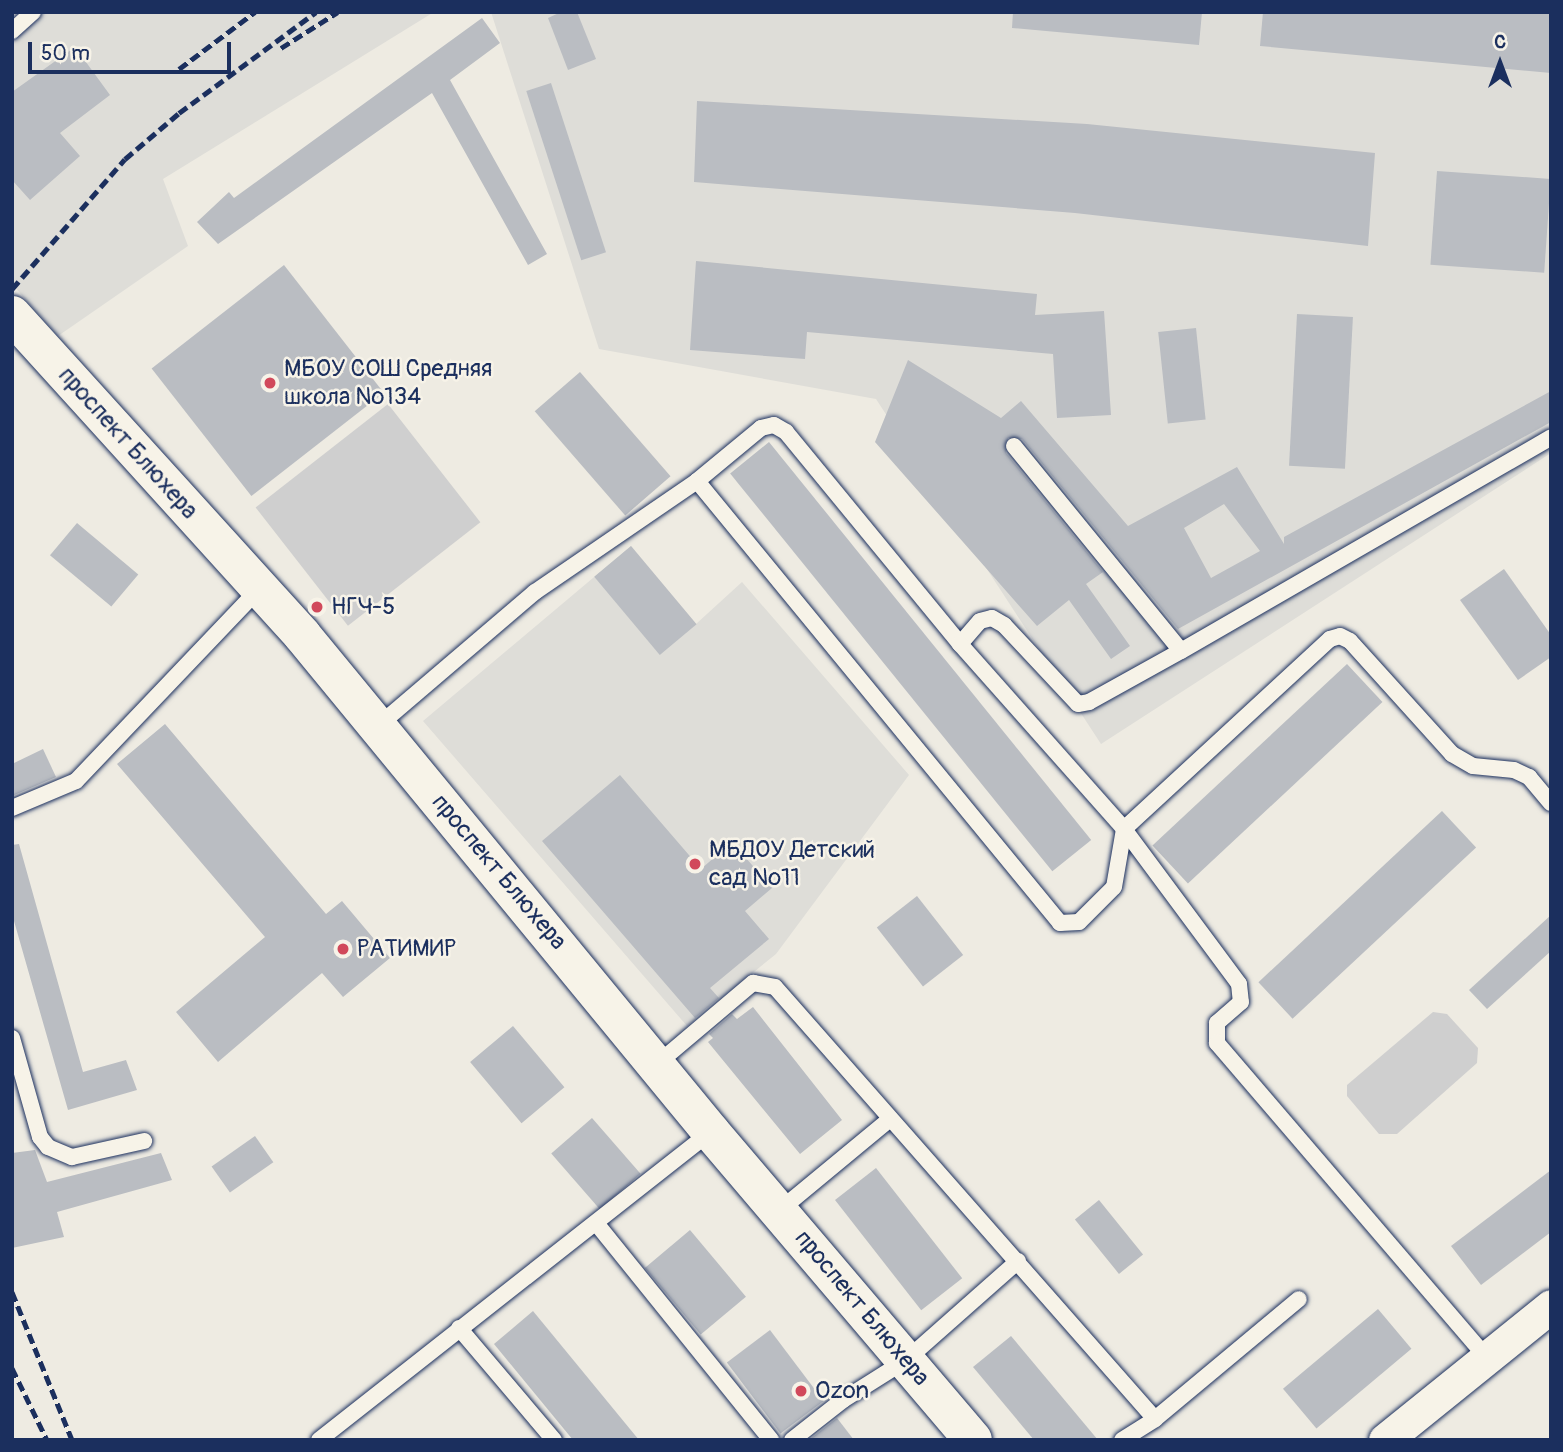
<!DOCTYPE html>
<meta charset="utf-8">
<style>
body{margin:0}
#map{position:relative;width:1563px;height:1452px;overflow:hidden;background:#eeebe2;font-family:Pangolin,sans-serif}
div>[style]{position:absolute}
[style*='--x']{left:calc(var(--x)*1px);top:calc(var(--y)*1px);width:calc(var(--w)*1px);rotate:calc(var(--a)*1deg)}
.built>*{inset:0;background:#deddd8}
.green>*{inset:0;background:#cfcfcf;transform-origin:0 0}
.building>*{inset:0;background:#babdc2;transform-origin:0 0}
.roads{filter:drop-shadow(0 0 2px #1b2f5e) drop-shadow(0 0 2px #1b2f5e)}
.service>*{height:16px;margin:-8px;padding:0 8px;transform-origin:8px;border-radius:8px;background:#f7f3e8}
.minor>*{height:33px;margin:-16.5px;padding:0 16.5px;transform-origin:16.5px;border-radius:16.5px;background:#f7f3e8}
.tertiary>*{height:38px;margin:-19px;padding:0 19px;transform-origin:19px;border-radius:19px;background:#f7f3e8}
.rail>*{height:5px;margin-top:-2.5px;transform-origin:0;background:repeating-linear-gradient(90deg,#1b2f5e 0 10px,transparent 0 15px)}
.dots>*{width:19px;height:19px;translate:-50% -50%;box-sizing:border-box;border:4px solid #f7f3e8;border-radius:50%}
span{translate:-50% -50%;white-space:nowrap;text-align:center;line-height:1.15;-webkit-text-stroke:5px #f7f3e8;paint-order:stroke}
.poi-label{font-size:24px;color:#1b2f5e}
.left{translate:0 -50%;text-align:left}
.street-label{font-size:24px;color:#1b2f5e}
.frame{position:absolute;inset:0;border:14px solid #1b2f5e;pointer-events:none}
.north{position:absolute;left:1465px;top:28px;width:70px;height:70px;-webkit-text-stroke:5px #f7f3e8;paint-order:stroke;rotate:0deg;font-size:19px;font-weight:700;line-height:28px;text-align:center;color:#1b2f5e}
.north::after{content:'';display:block;margin:auto;width:24px;height:32px;background:#1b2f5e;clip-path:polygon(50% 0,100% 100%,50% 72%,0 100%)}
.scale{position:absolute;left:28px;top:42px;width:203px;height:32px;box-sizing:border-box;border:4px solid #1b2f5e;border-top:0;padding-left:9px;font-size:21px;line-height:24px;white-space:nowrap;color:#1b2f5e;-webkit-text-stroke:5px #f7f3e8;paint-order:stroke}
</style>
<div id="map">
<div class="built">
<div style="clip-path:polygon(12px 12px,434px 12px,163px 179px,188px 246px,58px 336px,12px 284px)"></div>
<div style="clip-path:polygon(491px 12px,1551px 12px,1551px 453px,1101px 744px,876px 399px,599px 349px)"></div>
<div style="clip-path:polygon(631px 546px,696px 624px,742px 582px,909px 775px,776px 954px,687px 1026px,423px 721px)"></div>
</div>
<div class="green">
<div style="left:388px;top:404px;width:150px;height:168px;rotate:52deg"></div>
<div style="clip-path:polygon(1433px 1012px,1447px 1014px,1478px 1048px,1477px 1063px,1397px 1134px,1379px 1134px,1347px 1096px,1347px 1085px)"></div>
</div>
<div class="building">
<div style="clip-path:polygon(561px 12px,577px 12px,596px 59px,568px 70px,548px 18px)"></div>
<div style="clip-path:polygon(1013px 12px,1202px 12px,1199px 45px,1012px 28px)"></div>
<div style="clip-path:polygon(1263px 12px,1551px 12px,1551px 73px,1260px 46px)"></div>
<div style="clip-path:polygon(482px 18px,500px 43px,450px 80px,547px 254px,528px 265px,432px 93px,218px 244px,197px 222px,229px 192px,234px 198px)"></div>
<div style="clip-path:polygon(75px 47px,110px 95px,60px 133px,80px 156px,30px 200px,12px 180px,12px 92px)"></div>
<div style="left:551px;top:83px;width:178px;height:26px;rotate:72deg"></div>
<div style="clip-path:polygon(697px 101px,1087px 124px,1375px 153px,1368px 246px,1075px 213px,694px 182px)"></div>
<div style="left:1437px;top:171px;width:114px;height:94px;rotate:4deg"></div>
<div style="clip-path:polygon(696px 261px,1037px 294px,1035px 315px,1104px 311px,1111px 415px,1057px 418px,1053px 354px,807px 332px,805px 359px,690px 350px)"></div>
<div style="left:284px;top:265px;width:162px;height:168px;rotate:52deg"></div>
<div style="left:1297px;top:314px;width:56px;height:152px;rotate:3deg"></div>
<div style="left:1196px;top:328px;width:92px;height:38px;rotate:84deg"></div>
<div style="clip-path:polygon(evenodd,908px 360px,1001px 418px,1021px 401px,1128px 526px,1237px 467px,1284px 544px,1284px 537px,1551px 391px,1551px 422px,1178px 629px,1022px 439px,1008px 438px,1006px 453px,1103px 572px,1086px 584px,1130px 646px,1111px 659px,1069px 600px,1037px 626px,875px 442px,908px 360px,1224px 504px,1260px 551px,1211px 578px,1184px 528px,1224px 504px)"></div>
<div style="left:580px;top:372px;width:138px;height:60px;rotate:49deg"></div>
<div style="left:769px;top:442px;width:512px;height:50px;rotate:51deg"></div>
<div style="left:77px;top:523px;width:80px;height:42px;rotate:40deg"></div>
<div style="left:631px;top:546px;width:102px;height:48px;rotate:50deg"></div>
<div style="clip-path:polygon(1504px 569px,1551px 635px,1551px 657px,1518px 680px,1460px 600px)"></div>
<div style="left:1347px;top:664px;width:52px;height:266px;rotate:47deg"></div>
<div style="clip-path:polygon(165px 724px,326px 914px,342px 901px,390px 958px,343px 997px,322px 973px,218px 1062px,176px 1012px,265px 937px,117px 764px)"></div>
<div style="clip-path:polygon(43px 749px,56px 777px,12px 796px,12px 764px)"></div>
<div style="clip-path:polygon(620px 775px,701px 869px,732px 842px,772px 888px,745px 911px,769px 939px,710px 988px,719px 998px,695px 1018px,542px 841px)"></div>
<div style="left:1442px;top:811px;width:50px;height:251px;rotate:47deg"></div>
<div style="clip-path:polygon(19px 844px,83px 1072px,126px 1060px,137px 1090px,68px 1110px,12px 914px,12px 845px)"></div>
<div style="left:917px;top:896px;width:75px;height:51px;rotate:52deg"></div>
<div style="clip-path:polygon(1551px 915px,1551px 951px,1487px 1009px,1469px 990px)"></div>
<div style="clip-path:polygon(753px 1007px,842px 1120px,800px 1154px,708px 1042px,713px 1038px,709px 1034px,732px 1014px,737px 1019px)"></div>
<div style="left:513px;top:1026px;width:80px;height:56px;rotate:50deg"></div>
<div style="left:592px;top:1118px;width:74px;height:54px;rotate:49deg"></div>
<div style="left:255px;top:1136px;width:32px;height:53px;rotate:55deg"></div>
<div style="clip-path:polygon(35px 1150px,47px 1182px,161px 1153px,172px 1180px,57px 1212px,64px 1237px,12px 1248px,12px 1153px)"></div>
<div style="left:876px;top:1168px;width:140px;height:52px;rotate:52deg"></div>
<div style="clip-path:polygon(1551px 1170px,1551px 1232px,1481px 1285px,1451px 1246px)"></div>
<div style="left:1099px;top:1200px;width:70px;height:31px;rotate:51deg"></div>
<div style="left:690px;top:1230px;width:87px;height:59px;rotate:50deg"></div>
<div style="left:1378px;top:1309px;width:52px;height:124px;rotate:50deg"></div>
<div style="clip-path:polygon(533px 1311px,639px 1440px,573px 1440px,494px 1344px)"></div>
<div style="left:770px;top:1330px;width:89px;height:54px;rotate:53deg"></div>
<div style="clip-path:polygon(1011px 1336px,1098px 1440px,1034px 1440px,973px 1367px)"></div>
<div style="clip-path:polygon(837px 1418px,854px 1440px,809px 1440px)"></div>
</div>
<div class="roads">
<div class="service">
<div style="--x:12;--y:31;--w:28;--a:-42"></div>
<div style="--x:1014;--y:446;--w:264;--a:50.8"></div>
<div style="--x:1181;--y:651;--w:427;--a:-30"></div>
<div style="--x:697;--y:481;--w:572;--a:50.6"></div>
<div style="--x:1060;--y:923;--w:19;--a:-3"></div>
<div style="--x:1079;--y:922;--w:49;--a:-45"></div>
<div style="--x:1114;--y:887;--w:59;--a:-80.2"></div>
<div style="--x:1124;--y:829;--w:280;--a:-42.7"></div>
<div style="--x:1330;--y:639;--w:10;--a:-17"></div>
<div style="--x:1340;--y:636;--w:11;--a:27"></div>
<div style="--x:1350;--y:641;--w:152;--a:47.9"></div>
<div style="--x:1452;--y:754;--w:24;--a:30"></div>
<div style="--x:1473;--y:766;--w:41;--a:5.6"></div>
<div style="--x:1514;--y:770;--w:17;--a:25"></div>
<div style="--x:1529;--y:777;--w:34;--a:50"></div>
<div style="--x:960;--y:644;--w:30;--a:-49"></div>
<div style="--x:980;--y:621;--w:12;--a:-14"></div>
<div style="--x:992;--y:618;--w:14;--a:30"></div>
<div style="--x:1004;--y:625;--w:108;--a:46.9"></div>
<div style="--x:1078;--y:704;--w:11;--a:-10"></div>
<div style="--x:1089;--y:702;--w:105;--a:-29"></div>
<div style="--x:378;--y:726;--w:206;--a:-40.5"></div>
<div style="--x:535;--y:592;--w:196;--a:-34.4"></div>
<div style="--x:697;--y:481;--w:83;--a:-39.6"></div>
<div style="--x:761;--y:428;--w:13;--a:-13"></div>
<div style="--x:774;--y:425;--w:14;--a:30"></div>
<div style="--x:786;--y:432;--w:274;--a:50.6"></div>
<div style="--x:960;--y:644;--w:247;--a:48.4"></div>
<div style="--x:1124;--y:829;--w:193;--a:53.4"></div>
<div style="--x:1239;--y:984;--w:18;--a:84"></div>
<div style="--x:1241;--y:1002;--w:32;--a:139"></div>
<div style="--x:1217;--y:1023;--w:20;--a:90"></div>
<div style="--x:1217;--y:1043;--w:413;--a:49.4"></div>
<div style="--x:12;--y:808;--w:69;--a:-22.9"></div>
<div style="--x:76;--y:781;--w:267;--a:-46.4"></div>
<div style="--x:12;--y:1038;--w:103;--a:74.2"></div>
<div style="--x:40;--y:1137;--w:13;--a:51"></div>
<div style="--x:48;--y:1147;--w:26;--a:23"></div>
<div style="--x:72;--y:1157;--w:74;--a:-12.5"></div>
<div style="--x:657;--y:1064;--w:126;--a:-40.2"></div>
<div style="--x:753;--y:983;--w:22;--a:10"></div>
<div style="--x:775;--y:987;--w:575;--a:48.66"></div>
<div style="--x:780;--y:1210;--w:143;--a:-39.6"></div>
<div style="--x:596;--y:1223;--w:279;--a:51.1"></div>
<div style="--x:459;--y:1328;--w:147;--a:49.7"></div>
<div style="--x:319;--y:1440;--w:499;--a:-38.2"></div>
<div style="--x:792;--y:1440;--w:65;--a:-38.1"></div>
<div style="--x:843;--y:1400;--w:73;--a:-32.2"></div>
<div style="--x:905;--y:1361;--w:151;--a:-41.5"></div>
<div style="--x:1122;--y:1440;--w:39;--a:-32"></div>
<div style="--x:1155;--y:1419;--w:187;--a:-39.8"></div>
</div>
<div class="minor">
<div style="--x:1385;--y:1440;--w:213;--a:-38.9"></div>
</div>
<div class="tertiary">
<div style="--x:12;--y:315;--w:432;--a:47.8"></div>
<div style="--x:302;--y:635;--w:644;--a:50.55"></div>
<div style="--x:711;--y:1132;--w:404;--a:49.6"></div>
</div>
</div>
<div class="rail">
<div style="--x:281;--y:48;--w:67;--a:-32.3"></div>
<div style="--x:179;--y:69;--w:95;--a:-36.9"></div>
<div style="--x:12;--y:289;--w:172;--a:-49"></div>
<div style="--x:125;--y:159;--w:71;--a:-40.4"></div>
<div style="--x:179;--y:113;--w:170;--a:-36.4"></div>
<div style="--x:12;--y:1292;--w:160;--a:67.9"></div>
<div style="--x:12;--y:1368;--w:80;--a:64.1"></div>
</div>
<div class="dots">
<div style="left:270px;top:383px;background:#d1495b"></div>
<div style="left:317px;top:607px;background:#d1495b"></div>
<div style="left:695px;top:864px;background:#d1495b"></div>
<div style="left:343px;top:949px;background:#d1495b"></div>
<div style="left:801px;top:1391px;background:#d1495b"></div>
</div>
<div class="poi-label">
<span class="left" style="left:284px;top:383px">МБОУ СОШ Средняя<br>школа №134</span>
<span class="left" style="left:331px;top:607px">НГЧ-5</span>
<span class="left" style="left:709px;top:864px">МБДОУ Детский<br>сад №11</span>
<span class="left" style="left:357px;top:949px">РАТИМИР</span>
<span class="left" style="left:815px;top:1391px">Ozon</span>
</div>
<div class="street-label">
<span style="left:128px;top:443px;rotate:48deg">проспект Блюхера</span>
<span style="left:499px;top:872px;rotate:50deg">проспект Блюхера</span>
<span style="left:862px;top:1308px;rotate:50deg">проспект Блюхера</span>
</div>
<div class="frame"></div>
<div class="north">С</div>
<div class="scale">50 m</div>
</div>
